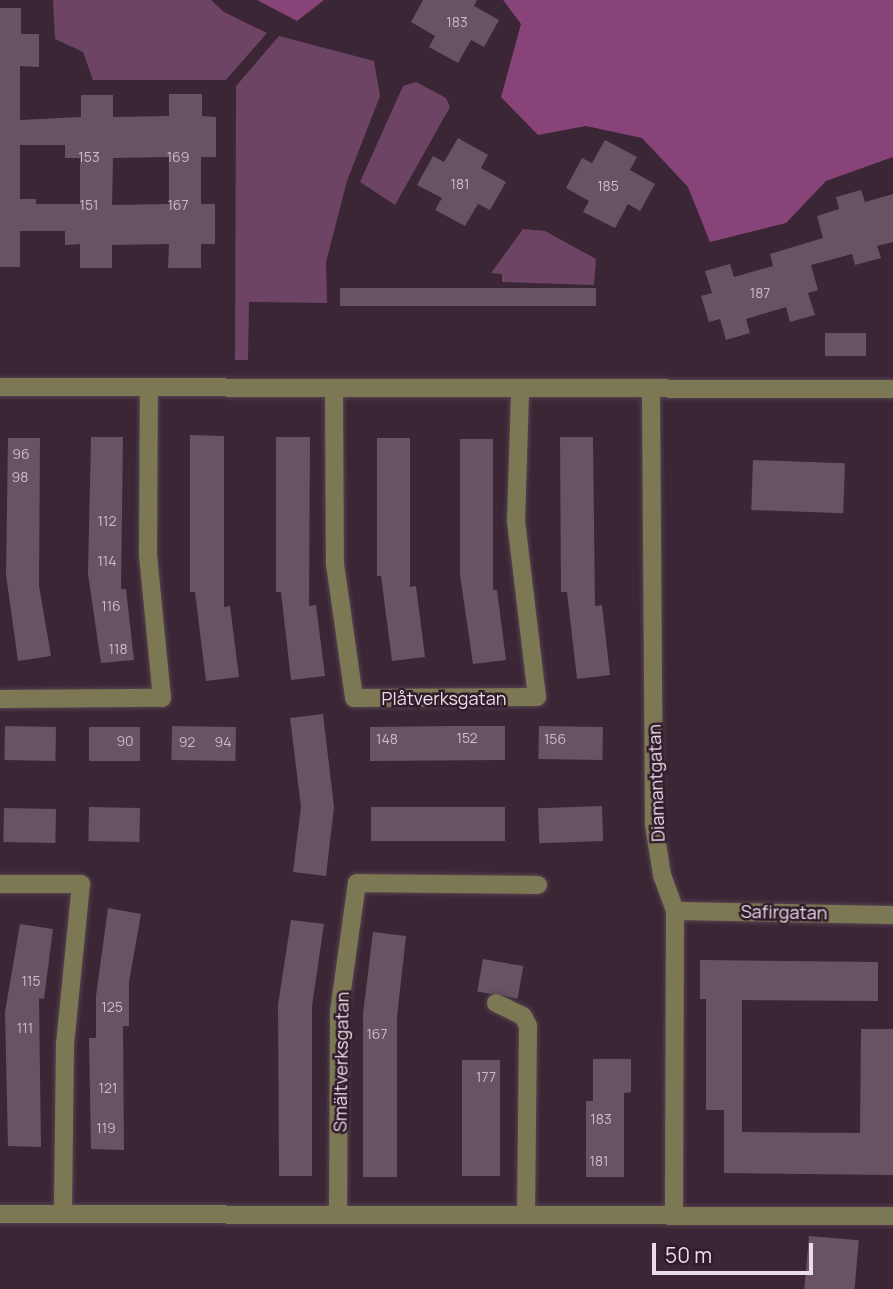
<!DOCTYPE html>
<meta charset="utf-8">
<style>
body{margin:0}
#map{position:relative;width:893px;height:1289px;overflow:hidden;background:#3a2635;font-family:Manrope,sans-serif}
div>[style]{position:absolute}
[style*='--x']{left:calc(var(--x)*1px);top:calc(var(--y)*1px);width:calc(var(--w)*1px);rotate:calc(var(--a)*1deg)}
.green>*{inset:0;background:#6e4464}
.forest>*{inset:0;background:#884479}
.building>*{inset:0;background:#695363;transform-origin:0 0}
.roads{filter:drop-shadow(0 0 2px #564351) drop-shadow(0 0 2px #564351)}
.minor>*{height:18px;margin:-9px;padding:0 9px;transform-origin:9px;border-radius:9px;background:#7d7854}
span{translate:-50% -50%;white-space:nowrap;text-align:center;line-height:1.15;-webkit-text-stroke:5px #301c2b;paint-order:stroke}
.number-label{font-size:14px;color:#cabac6}
.number-label span{-webkit-text-stroke-width:0}
.street-label{font-size:18px;color:#ebdde7}
.scale{position:absolute;left:652px;top:1243px;width:161px;height:32px;box-sizing:border-box;border:4px solid #ebdde7;border-top:0;padding-left:9px;font-size:21px;line-height:24px;white-space:nowrap;color:#ebdde7;-webkit-text-stroke:5px #301c2b;paint-order:stroke}
</style>
<div id="map">
<div class="green">
<div style="clip-path:polygon(53px 0,211px 0,224px 12px,267px 33px,226px 80px,93px 80px,83px 52px,55px 39px)"></div>
<div style="clip-path:polygon(279px 36px,374px 61px,380px 96px,347px 181px,326px 262px,327px 303px,249px 302px,248px 360px,235px 360px,236px 86px)"></div>
<div style="clip-path:polygon(416px 82px,446px 98px,450px 107px,395px 205px,360px 182px,403px 86px)"></div>
<div style="clip-path:polygon(523px 229px,545px 231px,596px 259px,594px 285px,502px 282px,502px 274px,491px 273px)"></div>
</div>
<div class="forest">
<div style="clip-path:polygon(257px 0,324px 0,297px 21px)"></div>
<div style="clip-path:polygon(503px 0,893px 0,893px 157px,826px 181px,786px 223px,710px 242px,688px 187px,642px 138px,586px 126px,538px 135px,501px 97px,521px 24px)"></div>
</div>
<div class="building">
<div style="clip-path:polygon(423px 0,477px 0,474px 6px,499px 20px,484px 47px,471px 40px,458px 63px,429px 47px,435px 36px,411px 22px)"></div>
<div style="clip-path:polygon(evenodd,0 8px,21px 8px,21px 34px,39px 34px,39px 67px,20px 66px,20px 120px,81px 117px,81px 95px,113px 95px,113px 117px,169px 116px,169px 94px,202px 94px,202px 116px,216px 117px,216px 157px,201px 157px,201px 204px,215px 204px,215px 244px,201px 244px,201px 268px,168px 268px,169px 244px,112px 245px,112px 268px,80px 268px,80px 244px,65px 245px,65px 231px,20px 231px,20px 267px,0 267px,0 8px,20px 145px,65px 145px,65px 158px,80px 158px,80px 204px,36px 204px,36px 199px,20px 199px,20px 145px,0 8px,169px 157px,169px 204px,112px 205px,113px 158px,169px 157px)"></div>
<div style="clip-path:polygon(458px 138px,488px 155px,481px 168px,506px 182px,490px 210px,478px 204px,465px 226px,435px 210px,442px 198px,417px 185px,433px 156px,444px 162px)"></div>
<div style="clip-path:polygon(605px 140px,637px 157px,630px 170px,655px 184px,640px 211px,628px 204px,615px 228px,583px 212px,589px 201px,566px 188px,582px 158px,592px 163px)"></div>
<div style="clip-path:polygon(861px 190px,865px 202px,893px 194px,893px 242px,877px 246px,881px 258px,855px 265px,852px 254px,811px 265px,818px 290px,808px 293px,815px 315px,790px 322px,786px 307px,746px 319px,750px 333px,726px 340px,720px 319px,709px 322px,701px 296px,712px 293px,705px 271px,730px 264px,734px 277px,773px 266px,770px 254px,823px 238px,817px 216px,839px 209px,836px 197px)"></div>
<div style="left:340px;top:288px;width:256px;height:18px"></div>
<div style="left:825px;top:333px;width:41px;height:23px"></div>
<div style="clip-path:polygon(190px 435px,224px 436px,224px 607px,230px 606px,239px 677px,206px 681px,195px 592px,190px 592px)"></div>
<div style="clip-path:polygon(91px 437px,123px 437px,121px 589px,126px 589px,134px 660px,101px 663px,88px 574px)"></div>
<div style="clip-path:polygon(276px 437px,310px 437px,309px 606px,316px 605px,325px 676px,291px 680px,281px 592px,276px 592px)"></div>
<div style="clip-path:polygon(560px 437px,593px 437px,595px 606px,602px 605px,610px 675px,577px 679px,567px 592px,561px 592px)"></div>
<div style="clip-path:polygon(8px 438px,40px 438px,39px 586px,51px 656px,18px 661px,6px 575px)"></div>
<div style="clip-path:polygon(377px 438px,410px 438px,410px 587px,416px 586px,425px 657px,392px 661px,381px 576px,377px 576px)"></div>
<div style="clip-path:polygon(460px 439px,493px 439px,493px 590px,497px 590px,506px 660px,473px 664px,460px 575px)"></div>
<div style="left:753px;top:460px;width:92px;height:50px;rotate:2deg"></div>
<div style="clip-path:polygon(323px 714px,334px 807px,326px 876px,293px 872px,301px 807px,290px 718px)"></div>
<div style="left:5px;top:726px;width:51px;height:34px;rotate:1deg"></div>
<div style="left:172px;top:726px;width:64px;height:34px;rotate:1deg"></div>
<div style="clip-path:polygon(453px 726px,505px 726px,505px 760px,370px 761px,370px 727px)"></div>
<div style="left:539px;top:726px;width:64px;height:33px;rotate:1deg"></div>
<div style="left:89px;top:727px;width:51px;height:34px"></div>
<div style="left:602px;top:806px;width:35px;height:64px;rotate:88deg"></div>
<div style="left:89px;top:807px;width:51px;height:34px;rotate:1deg"></div>
<div style="left:371px;top:807px;width:134px;height:34px"></div>
<div style="left:4px;top:808px;width:52px;height:34px;rotate:1deg"></div>
<div style="clip-path:polygon(108px 908px,141px 914px,129px 982px,129px 1026px,123px 1026px,124px 1150px,91px 1149px,89px 1038px,96px 1038px,96px 996px)"></div>
<div style="clip-path:polygon(291px 920px,324px 924px,312px 1006px,312px 1176px,279px 1176px,278px 1005px)"></div>
<div style="clip-path:polygon(20px 924px,53px 929px,44px 999px,39px 998px,41px 1147px,8px 1146px,5px 1012px)"></div>
<div style="clip-path:polygon(373px 932px,406px 936px,397px 1017px,397px 1177px,363px 1177px,363px 1014px)"></div>
<div style="left:483px;top:959px;width:41px;height:33px;rotate:10deg"></div>
<div style="clip-path:polygon(700px 960px,878px 962px,878px 1001px,742px 1000px,742px 1132px,860px 1133px,861px 1029px,893px 1029px,893px 1175px,724px 1173px,724px 1110px,706px 1110px,706px 999px,700px 999px)"></div>
<div style="clip-path:polygon(593px 1059px,631px 1059px,631px 1092px,624px 1093px,624px 1177px,586px 1177px,586px 1101px,593px 1101px)"></div>
<div style="left:500px;top:1060px;width:116px;height:38px;rotate:90deg"></div>
<div style="left:809px;top:1236px;width:50px;height:53px;rotate:5deg"></div>
</div>
<div class="roads">
<div class="minor">
<div style="--x:0;--y:387;--w:893;--a:0.13"></div>
<div style="--x:334;--y:389;--w:175;--a:89.7"></div>
<div style="--x:335;--y:564;--w:135;--a:81.9"></div>
<div style="--x:354;--y:698;--w:183;--a:-0.3"></div>
<div style="--x:537;--y:697;--w:177;--a:-96.8"></div>
<div style="--x:516;--y:521;--w:129;--a:-88.2"></div>
<div style="--x:651;--y:392;--w:433;--a:89.6"></div>
<div style="--x:654;--y:825;--w:51;--a:80.9"></div>
<div style="--x:662;--y:875;--w:38;--a:70"></div>
<div style="--x:675;--y:911;--w:303;--a:90.2"></div>
<div style="--x:0;--y:699;--w:162;--a:-0.4"></div>
<div style="--x:162;--y:698;--w:144;--a:-95.6"></div>
<div style="--x:148;--y:555;--w:167;--a:-89.7"></div>
<div style="--x:0;--y:884;--w:81;--a:0"></div>
<div style="--x:81;--y:884;--w:160;--a:95.7"></div>
<div style="--x:65;--y:1043;--w:171;--a:90.7"></div>
<div style="--x:675;--y:911;--w:218;--a:1.1"></div>
<div style="--x:496;--y:1003;--w:30;--a:26"></div>
<div style="--x:523;--y:1016;--w:11;--a:63"></div>
<div style="--x:528;--y:1026;--w:188;--a:90.6"></div>
<div style="--x:338;--y:1213;--w:201;--a:-89.7"></div>
<div style="--x:339;--y:1012;--w:130;--a:-82.1"></div>
<div style="--x:357;--y:883;--w:181;--a:0.6"></div>
<div style="--x:0;--y:1214;--w:893;--a:0.13"></div>
</div>
</div>
<div class="number-label">
<span style="left:457px;top:22px">183</span>
<span style="left:89px;top:157px">153</span>
<span style="left:178px;top:157px">169</span>
<span style="left:460px;top:184px">181</span>
<span style="left:608px;top:186px">185</span>
<span style="left:89px;top:205px">151</span>
<span style="left:178px;top:205px">167</span>
<span style="left:760px;top:293px">187</span>
<span style="left:21px;top:454px">96</span>
<span style="left:20px;top:477px">98</span>
<span style="left:107px;top:521px">112</span>
<span style="left:107px;top:561px">114</span>
<span style="left:111px;top:606px">116</span>
<span style="left:118px;top:649px">118</span>
<span style="left:467px;top:738px">152</span>
<span style="left:387px;top:739px">148</span>
<span style="left:555px;top:739px">156</span>
<span style="left:125px;top:741px">90</span>
<span style="left:187px;top:742px">92</span>
<span style="left:223px;top:742px">94</span>
<span style="left:31px;top:981px">115</span>
<span style="left:112px;top:1007px">125</span>
<span style="left:25px;top:1028px">111</span>
<span style="left:377px;top:1034px">167</span>
<span style="left:486px;top:1077px">177</span>
<span style="left:108px;top:1088px">121</span>
<span style="left:601px;top:1119px">183</span>
<span style="left:106px;top:1128px">119</span>
<span style="left:599px;top:1161px">181</span>
</div>
<div class="street-label">
<span style="left:444px;top:698px">Plåtverksgatan</span>
<span style="left:656px;top:783px;rotate:-92deg">Diamantgatan</span>
<span style="left:784px;top:912px;rotate:1deg">Safirgatan</span>
<span style="left:341px;top:1062px;rotate:-89deg">Smältverksgatan</span>
</div>
<div class="scale">50 m</div>
</div>
